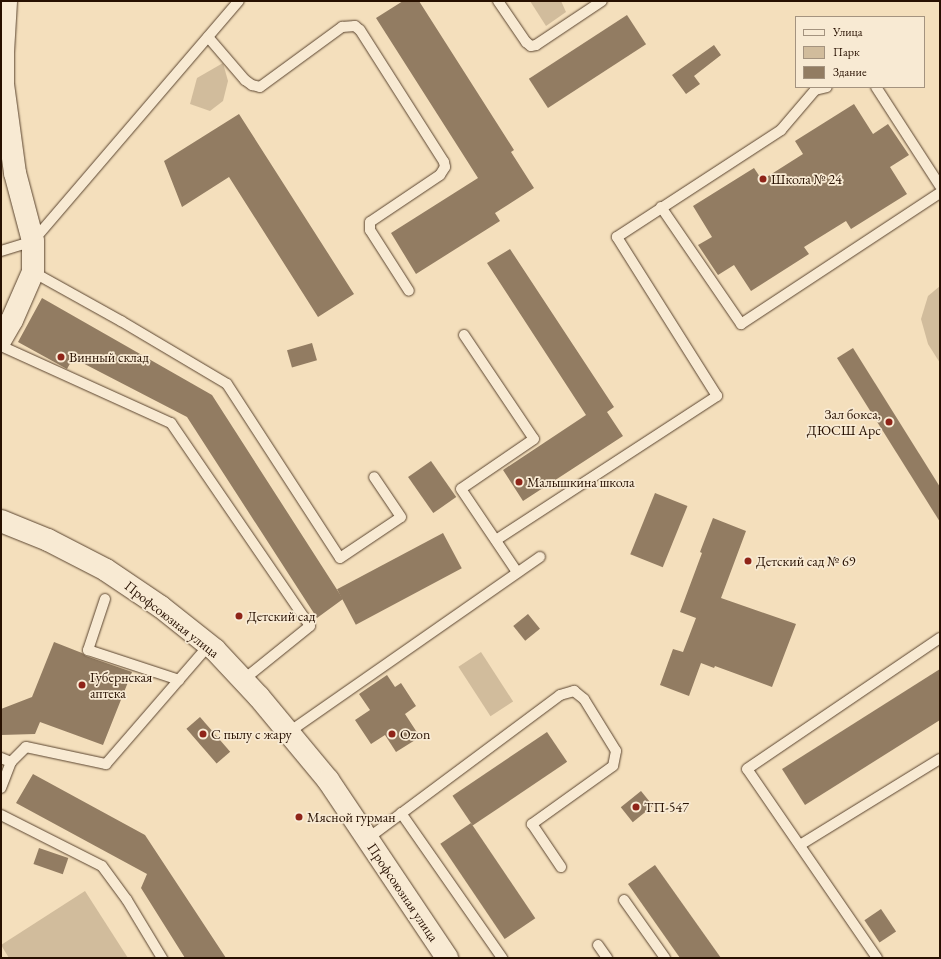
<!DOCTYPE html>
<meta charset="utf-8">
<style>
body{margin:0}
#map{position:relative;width:941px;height:959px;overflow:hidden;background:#f4dfbc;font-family:"EB Garamond",serif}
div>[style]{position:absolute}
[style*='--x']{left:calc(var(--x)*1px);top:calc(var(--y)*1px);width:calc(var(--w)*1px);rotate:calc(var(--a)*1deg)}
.green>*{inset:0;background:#d1bc9c;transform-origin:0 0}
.building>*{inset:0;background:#927c62;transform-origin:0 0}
.roads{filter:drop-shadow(0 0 1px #5a442f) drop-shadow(0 0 1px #5a442f)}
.service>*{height:10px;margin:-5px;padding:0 5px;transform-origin:5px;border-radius:5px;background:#f8ead3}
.tertiary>*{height:22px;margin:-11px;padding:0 11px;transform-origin:11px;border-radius:11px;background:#f8ead3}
.secondary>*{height:22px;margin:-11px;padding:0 11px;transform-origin:11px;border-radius:11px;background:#f8ead3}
.dots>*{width:11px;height:11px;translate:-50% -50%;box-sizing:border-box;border:2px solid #f8ead3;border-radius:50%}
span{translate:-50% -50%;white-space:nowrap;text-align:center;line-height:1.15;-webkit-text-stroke:3.5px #f8ead3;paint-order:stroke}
.poi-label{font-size:14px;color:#271000}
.left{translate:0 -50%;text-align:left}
.right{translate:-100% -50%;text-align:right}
.street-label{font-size:14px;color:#271000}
.frame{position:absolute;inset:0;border:2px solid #271000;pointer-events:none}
.legend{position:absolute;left:795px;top:16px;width:130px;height:72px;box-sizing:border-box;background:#f8ead3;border:1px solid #a4937f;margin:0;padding:5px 7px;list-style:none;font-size:12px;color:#271000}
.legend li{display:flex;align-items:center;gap:8px;height:20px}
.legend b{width:20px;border:1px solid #a4937f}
</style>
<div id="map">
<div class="green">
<div style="clip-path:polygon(530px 1px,561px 1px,566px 12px,546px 26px)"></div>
<div style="clip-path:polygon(223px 63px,228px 81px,223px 101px,210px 111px,190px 104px,197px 78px)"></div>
<div style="clip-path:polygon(940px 286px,940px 363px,928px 344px,921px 319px,928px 296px)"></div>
<div style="left:481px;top:652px;width:59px;height:27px;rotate:57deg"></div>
<div style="clip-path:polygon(85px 891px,128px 958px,9px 958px,1px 945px)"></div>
</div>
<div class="building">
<div style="clip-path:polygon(403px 1px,419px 1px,514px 150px,511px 152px,534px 188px,495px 213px,500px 221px,416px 274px,391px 233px,478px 178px,376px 18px)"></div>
<div style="left:627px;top:15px;width:35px;height:117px;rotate:57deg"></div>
<div style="clip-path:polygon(714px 45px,721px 55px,694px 76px,700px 84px,686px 94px,672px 75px)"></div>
<div style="clip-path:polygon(854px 104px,873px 134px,888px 124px,909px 155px,890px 167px,907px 194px,851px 229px,846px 221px,804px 247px,809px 254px,751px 291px,734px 265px,718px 275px,698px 245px,712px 237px,693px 206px,754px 168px,762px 180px,803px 154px,795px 141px)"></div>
<div style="clip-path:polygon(239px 114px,354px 294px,318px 317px,229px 177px,182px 207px,164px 161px)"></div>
<div style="clip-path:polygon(510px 249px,614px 407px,607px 412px,623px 436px,523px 501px,503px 470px,586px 415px,487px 263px)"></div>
<div style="clip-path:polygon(42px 298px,212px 395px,343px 599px,317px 618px,187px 417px,73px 358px,67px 369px,18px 342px)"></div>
<div style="left:312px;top:343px;width:18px;height:26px;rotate:74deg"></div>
<div style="clip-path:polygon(853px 348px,940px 487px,940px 522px,837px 358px)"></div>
<div style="left:431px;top:461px;width:44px;height:28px;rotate:55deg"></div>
<div style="left:655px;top:493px;width:35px;height:66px;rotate:22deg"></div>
<div style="clip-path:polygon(713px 518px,746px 531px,721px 598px,796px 624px,772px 687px,715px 666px,714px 668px,701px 663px,689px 696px,660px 685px,673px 649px,683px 652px,696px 618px,680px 612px,702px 553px,700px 552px)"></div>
<div style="left:443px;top:533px;width:40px;height:120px;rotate:62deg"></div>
<div style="left:528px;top:614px;width:19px;height:19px;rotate:51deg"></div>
<div style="clip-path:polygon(54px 642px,82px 653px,86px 656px,132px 672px,103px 745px,40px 722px,35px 734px,1px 735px,1px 709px,32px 697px)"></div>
<div style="clip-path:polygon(940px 669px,940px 720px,805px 805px,782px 769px)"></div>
<div style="clip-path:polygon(387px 675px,395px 687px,401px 683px,416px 706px,405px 714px,420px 737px,396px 752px,385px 735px,371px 744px,355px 720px,370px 710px,359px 694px)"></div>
<div style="left:200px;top:717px;width:46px;height:18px;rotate:49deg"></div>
<div style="left:547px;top:732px;width:36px;height:114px;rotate:56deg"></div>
<div style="clip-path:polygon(33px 774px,145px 835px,226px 958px,185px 958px,141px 888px,147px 874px,16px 803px)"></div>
<div style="left:641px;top:791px;width:19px;height:26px;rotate:51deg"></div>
<div style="left:471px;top:823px;width:115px;height:37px;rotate:56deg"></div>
<div style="left:39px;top:848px;width:31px;height:17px;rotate:19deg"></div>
<div style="clip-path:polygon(655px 865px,721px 958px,680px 958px,628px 884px)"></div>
<div style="left:881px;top:909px;width:27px;height:20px;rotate:56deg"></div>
</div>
<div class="roads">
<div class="service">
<div style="--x:498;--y:1;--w:50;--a:55.7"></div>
<div style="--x:526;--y:42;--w:6;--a:39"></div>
<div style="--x:531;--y:46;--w:5;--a:-11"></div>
<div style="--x:536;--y:45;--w:79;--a:-33.7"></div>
<div style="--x:208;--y:37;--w:57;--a:49.3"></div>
<div style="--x:245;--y:80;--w:9;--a:36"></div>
<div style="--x:252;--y:85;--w:8;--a:14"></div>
<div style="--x:260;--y:87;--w:102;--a:-36.2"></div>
<div style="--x:342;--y:27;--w:13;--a:-4"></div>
<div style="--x:355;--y:26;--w:6;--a:39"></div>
<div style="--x:360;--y:30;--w:156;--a:57.5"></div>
<div style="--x:444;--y:162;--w:5;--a:79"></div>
<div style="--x:445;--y:167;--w:9;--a:122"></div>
<div style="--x:440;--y:175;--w:84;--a:146.1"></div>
<div style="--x:370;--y:222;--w:8;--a:90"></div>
<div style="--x:370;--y:230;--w:72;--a:57.4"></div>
<div style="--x:876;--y:87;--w:118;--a:57.1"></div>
<div style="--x:661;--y:207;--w:142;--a:55.6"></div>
<div style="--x:741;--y:324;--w:238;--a:-33.4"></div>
<div style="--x:1;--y:251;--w:34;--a:-17"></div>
<div style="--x:33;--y:241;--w:316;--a:-49.4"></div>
<div style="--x:33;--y:272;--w:101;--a:29.1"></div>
<div style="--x:121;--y:321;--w:123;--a:30.7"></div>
<div style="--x:227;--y:384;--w:207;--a:57"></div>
<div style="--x:340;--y:558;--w:73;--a:-33.9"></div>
<div style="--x:401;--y:517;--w:48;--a:-124"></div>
<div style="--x:464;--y:335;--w:125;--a:56.1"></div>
<div style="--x:534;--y:439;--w:88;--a:145.6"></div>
<div style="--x:461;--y:489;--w:100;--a:56"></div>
<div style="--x:1;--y:346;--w:187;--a:24.4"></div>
<div style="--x:171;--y:423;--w:246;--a:55.6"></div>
<div style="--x:310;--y:626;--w:86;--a:141.1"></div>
<div style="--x:496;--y:540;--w:264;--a:-33.1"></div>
<div style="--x:717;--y:396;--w:188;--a:-122.2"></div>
<div style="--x:617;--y:237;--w:196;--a:-33.1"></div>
<div style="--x:781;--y:130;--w:52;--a:-49.6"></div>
<div style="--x:815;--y:90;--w:12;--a:-14"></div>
<div style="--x:105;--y:599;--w:54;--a:108.4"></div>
<div style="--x:88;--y:650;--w:96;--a:18.2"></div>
<div style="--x:289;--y:732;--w:306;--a:-34.9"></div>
<div style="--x:1;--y:758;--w:11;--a:22"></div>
<div style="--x:1;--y:788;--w:28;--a:-69"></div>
<div style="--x:11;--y:762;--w:21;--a:-45"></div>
<div style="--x:26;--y:747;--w:82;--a:12"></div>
<div style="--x:106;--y:764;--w:157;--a:-49.1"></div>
<div style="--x:401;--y:813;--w:177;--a:55.1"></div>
<div style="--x:1;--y:815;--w:113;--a:26.8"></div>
<div style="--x:102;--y:866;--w:42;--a:53.7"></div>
<div style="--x:127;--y:900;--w:68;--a:58.9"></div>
<div style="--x:367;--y:839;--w:241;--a:-36.7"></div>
<div style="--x:560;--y:695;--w:15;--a:-16"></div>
<div style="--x:574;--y:691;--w:13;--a:39"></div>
<div style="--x:584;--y:699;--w:61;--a:58.4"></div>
<div style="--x:616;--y:751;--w:15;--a:101"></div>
<div style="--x:613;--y:766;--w:100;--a:144.4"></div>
<div style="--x:532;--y:824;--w:52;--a:56"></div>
<div style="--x:800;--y:845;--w:164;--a:-31.6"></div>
<div style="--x:624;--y:900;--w:71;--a:54.7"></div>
<div style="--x:598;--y:945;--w:16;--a:55"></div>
<div style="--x:877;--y:958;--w:229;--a:-124.5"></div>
<div style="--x:747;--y:769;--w:233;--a:-34.2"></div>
</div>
<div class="tertiary">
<div style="--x:1;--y:339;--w:22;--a:-60"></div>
<div style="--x:12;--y:320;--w:52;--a:-66.4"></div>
<div style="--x:33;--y:272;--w:31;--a:-90"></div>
<div style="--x:33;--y:241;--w:70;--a:-104.8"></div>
<div style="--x:15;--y:173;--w:90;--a:-97.7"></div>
<div style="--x:3;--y:84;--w:32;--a:-90"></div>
<div style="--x:3;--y:52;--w:51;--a:-86.6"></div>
</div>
<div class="secondary">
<div style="--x:1;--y:521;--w:51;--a:22"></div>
<div style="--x:48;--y:540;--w:65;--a:27.3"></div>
<div style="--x:106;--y:570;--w:66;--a:33.9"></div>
<div style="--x:161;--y:607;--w:69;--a:38.5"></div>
<div style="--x:215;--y:650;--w:64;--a:46.9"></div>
<div style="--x:259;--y:697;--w:108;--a:50.3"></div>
<div style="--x:328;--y:780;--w:214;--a:56.2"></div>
</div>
</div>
<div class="dots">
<div style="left:763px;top:179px;background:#8f2418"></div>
<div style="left:61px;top:357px;background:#8f2418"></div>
<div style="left:889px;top:422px;background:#8f2418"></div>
<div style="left:519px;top:482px;background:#8f2418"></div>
<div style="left:748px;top:561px;background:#8f2418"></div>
<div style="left:239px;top:616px;background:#8f2418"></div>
<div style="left:82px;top:685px;background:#8f2418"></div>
<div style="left:203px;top:734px;background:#8f2418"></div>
<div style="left:392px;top:734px;background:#8f2418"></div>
<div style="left:636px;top:807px;background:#8f2418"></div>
<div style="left:299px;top:817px;background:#8f2418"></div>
</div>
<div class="poi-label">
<span class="left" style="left:771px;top:179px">Школа № 24</span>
<span class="left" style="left:69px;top:357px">Винный склад</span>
<span class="right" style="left:881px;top:422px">Зал бокса,<br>ДЮСШ Арс</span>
<span class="left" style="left:527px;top:482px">Малышкина школа</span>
<span class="left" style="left:756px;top:561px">Детский сад № 69</span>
<span class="left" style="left:247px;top:616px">Детский сад</span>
<span class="left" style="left:90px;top:685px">Губернская<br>аптека</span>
<span class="left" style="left:211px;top:734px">С пылу с жару</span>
<span class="left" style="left:400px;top:734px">Ozon</span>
<span class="left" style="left:644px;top:807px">ТП-547</span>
<span class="left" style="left:307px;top:817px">Мясной гурман</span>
</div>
<div class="street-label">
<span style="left:172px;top:619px;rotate:38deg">Профсоюзная улица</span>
<span style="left:403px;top:892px;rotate:56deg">Профсоюзная улица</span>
</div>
<div class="frame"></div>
<ul class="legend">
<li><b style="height:5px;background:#f8ead3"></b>Улица</li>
<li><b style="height:11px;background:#d1bc9c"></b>Парк</li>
<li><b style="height:11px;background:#927c62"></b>Здание</li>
</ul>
</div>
